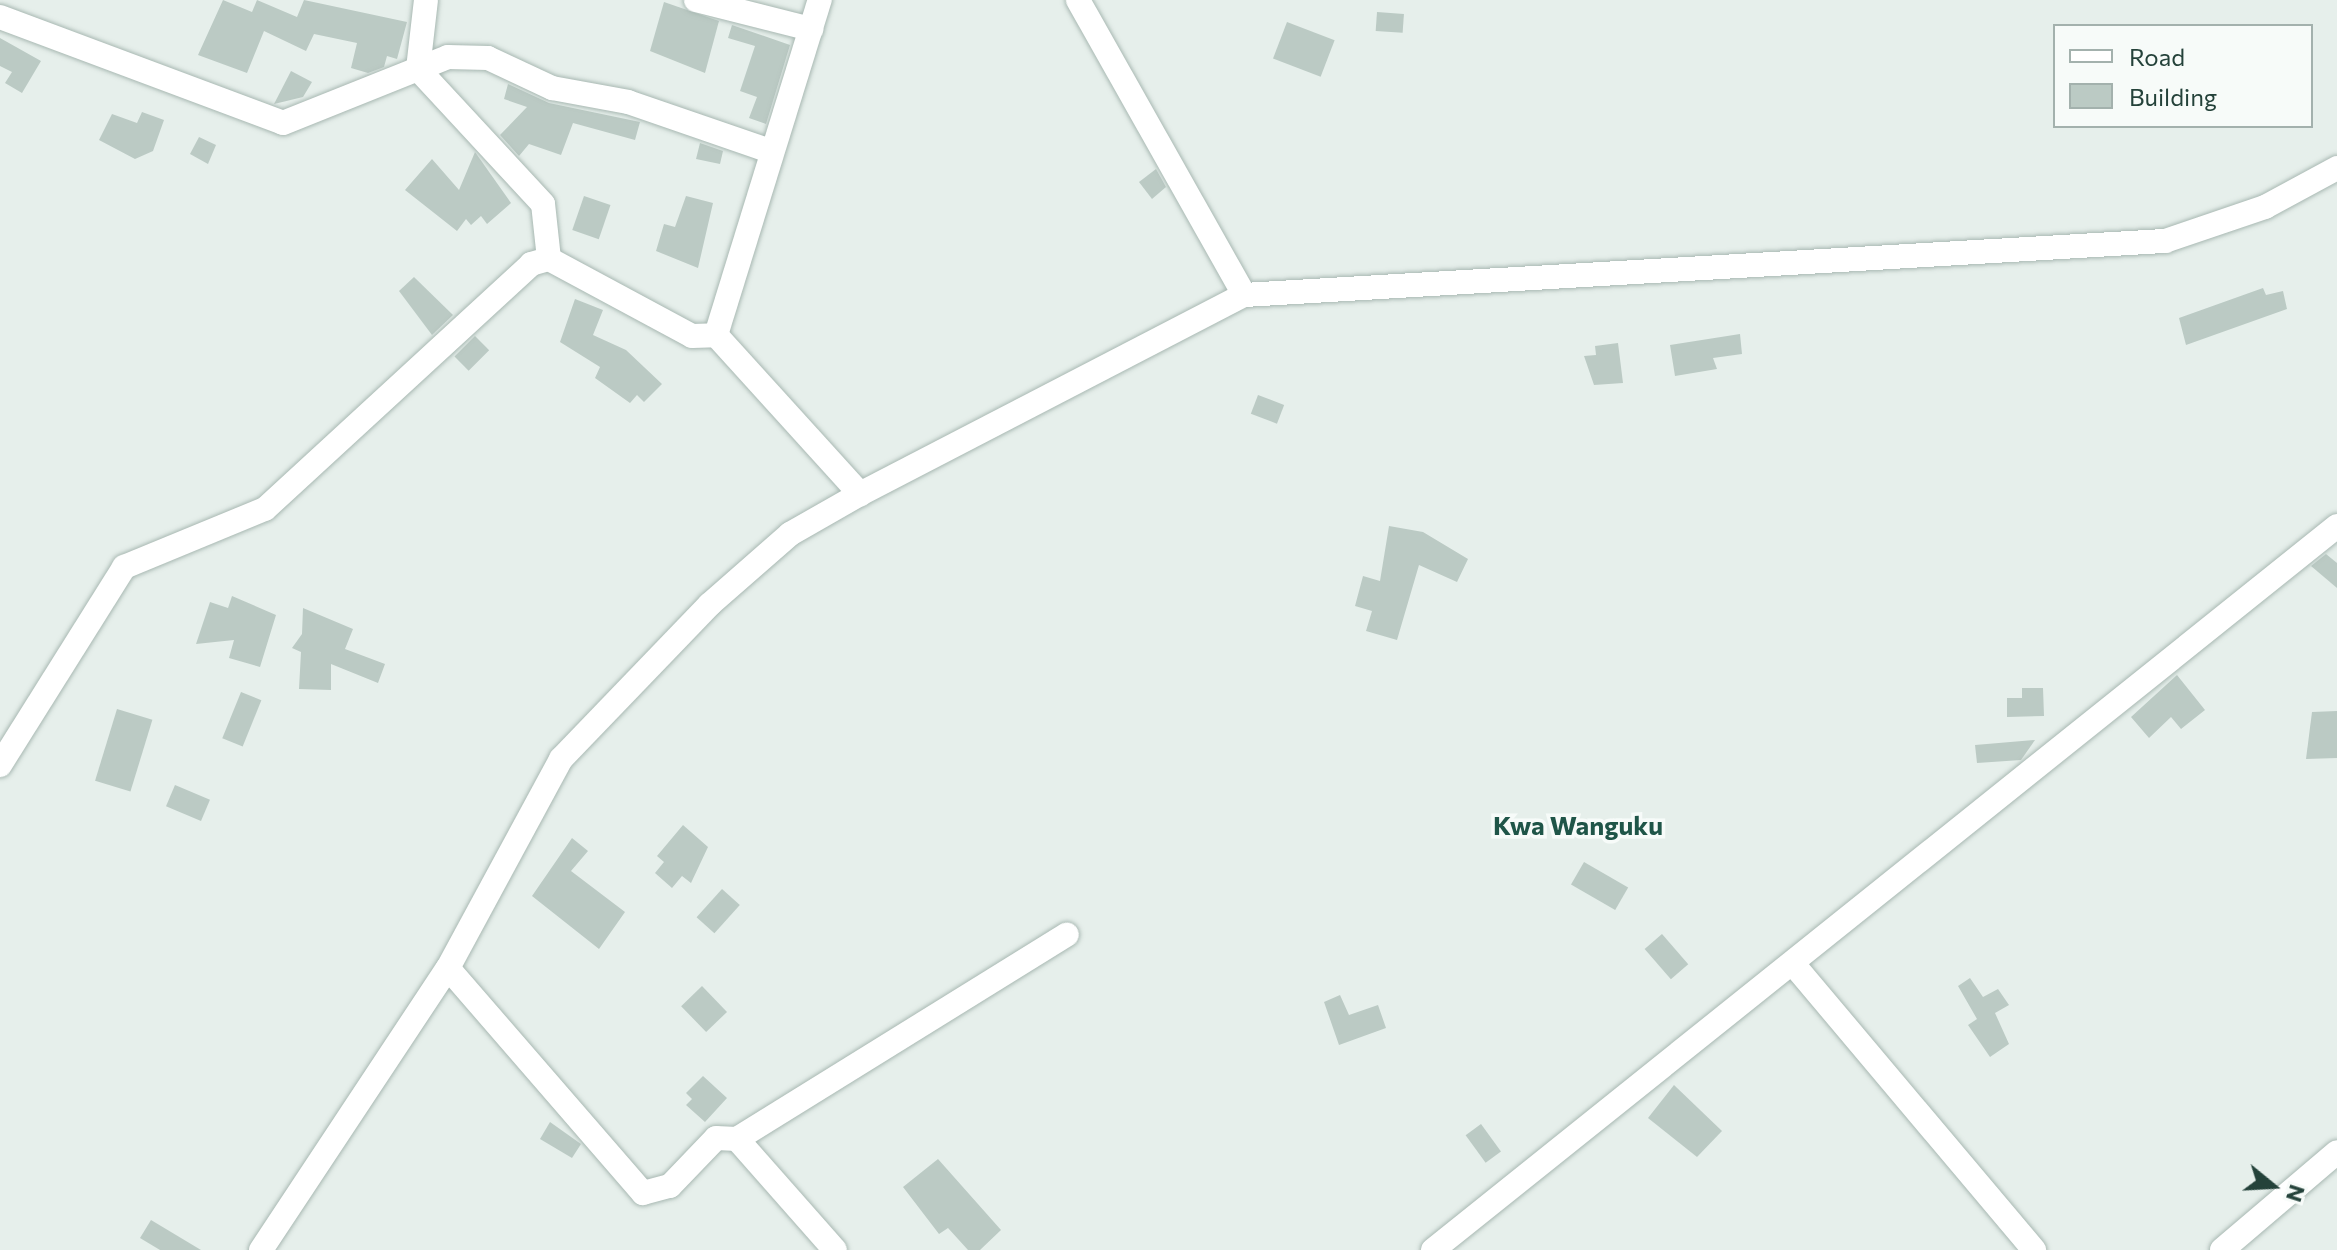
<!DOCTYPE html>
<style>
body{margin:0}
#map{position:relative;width:2337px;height:1250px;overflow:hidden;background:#e6efeb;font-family:Commissioner,sans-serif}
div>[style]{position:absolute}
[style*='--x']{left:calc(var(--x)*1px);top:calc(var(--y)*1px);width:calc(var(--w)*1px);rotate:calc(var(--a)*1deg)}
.building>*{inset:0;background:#bbcac4;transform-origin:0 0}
.roads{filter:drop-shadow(0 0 2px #a8b8b2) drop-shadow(0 0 2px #a8b8b2)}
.minor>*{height:24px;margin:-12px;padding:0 12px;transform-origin:12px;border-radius:12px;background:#fff}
span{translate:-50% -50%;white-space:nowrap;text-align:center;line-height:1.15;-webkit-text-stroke:7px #f7fbf9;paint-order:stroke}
.quarter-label{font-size:26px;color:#1f5548;font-weight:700}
.legend{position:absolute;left:2053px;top:24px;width:260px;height:104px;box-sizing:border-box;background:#f7fbf9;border:2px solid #a3b1ad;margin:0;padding:10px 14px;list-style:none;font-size:24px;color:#24423a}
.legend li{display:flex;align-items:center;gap:16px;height:40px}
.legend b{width:40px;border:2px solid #a3b1ad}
.north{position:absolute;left:2233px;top:1146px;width:80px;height:80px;-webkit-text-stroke:6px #f7fbf9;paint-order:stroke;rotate:108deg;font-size:22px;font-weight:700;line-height:32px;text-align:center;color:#24423a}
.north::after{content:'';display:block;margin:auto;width:28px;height:36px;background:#24423a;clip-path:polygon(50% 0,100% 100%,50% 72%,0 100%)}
</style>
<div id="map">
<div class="building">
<div style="clip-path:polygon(223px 0,252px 12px,257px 0,297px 17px,304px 0,407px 22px,397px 59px,387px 56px,384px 67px,368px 73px,351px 68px,357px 43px,314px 34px,306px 51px,264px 31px,247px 73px,198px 55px)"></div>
<div style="clip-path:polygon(664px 2px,719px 21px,705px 73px,650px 51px)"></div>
<div style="left:1377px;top:12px;width:27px;height:19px;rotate:4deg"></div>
<div style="left:1287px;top:22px;width:51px;height:39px;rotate:21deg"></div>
<div style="clip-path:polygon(732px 25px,790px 45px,766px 124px,749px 118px,757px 97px,740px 91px,755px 46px,728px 38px)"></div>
<div style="clip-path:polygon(0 38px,41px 61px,22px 93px,5px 83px,12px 72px,0 66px)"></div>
<div style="clip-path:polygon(291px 71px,312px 82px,303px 97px,274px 104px)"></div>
<div style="clip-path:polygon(508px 84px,549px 103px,640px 122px,635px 140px,573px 123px,561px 155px,529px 144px,519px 156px,500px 135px,527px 107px,504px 99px)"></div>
<div style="clip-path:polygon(142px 112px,164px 120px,153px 151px,135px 159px,99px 140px,112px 114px,137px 123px)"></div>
<div style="clip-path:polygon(199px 137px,216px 145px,208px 164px,190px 154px)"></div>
<div style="clip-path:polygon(700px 143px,723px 151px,720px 164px,696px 159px)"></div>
<div style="clip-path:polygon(475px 152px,511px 203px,487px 224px,481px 216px,471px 225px,466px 219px,457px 231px,405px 190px,432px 159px,459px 190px)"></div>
<div style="clip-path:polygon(1156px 169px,1166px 187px,1152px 199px,1139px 182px)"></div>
<div style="left:584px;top:196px;width:28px;height:36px;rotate:19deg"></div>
<div style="clip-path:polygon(686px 196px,713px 203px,698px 268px,656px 251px,664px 224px,675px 227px)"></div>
<div style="clip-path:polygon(414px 277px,453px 315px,432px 335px,399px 291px)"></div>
<div style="clip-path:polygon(2263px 288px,2266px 295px,2283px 291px,2287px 309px,2186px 345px,2179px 318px)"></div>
<div style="clip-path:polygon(575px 299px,603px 310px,593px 335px,626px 350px,662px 384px,644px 402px,637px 395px,630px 403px,595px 378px,600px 367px,560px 342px)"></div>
<div style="clip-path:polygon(1740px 334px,1742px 354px,1713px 358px,1717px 369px,1675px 376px,1670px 345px)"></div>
<div style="left:475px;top:336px;width:20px;height:29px;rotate:45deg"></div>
<div style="clip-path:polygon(1618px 343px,1623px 383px,1594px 385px,1584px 356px,1596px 355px,1595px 346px)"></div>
<div style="left:1258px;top:395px;width:28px;height:20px;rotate:21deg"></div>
<div style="clip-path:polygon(1389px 526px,1423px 532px,1468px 559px,1457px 582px,1419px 565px,1397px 640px,1366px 631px,1372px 611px,1355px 606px,1363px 576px,1380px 581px)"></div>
<div style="clip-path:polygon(2326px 554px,2337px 563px,2337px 588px,2311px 566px)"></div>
<div style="clip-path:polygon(232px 596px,276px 615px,260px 667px,229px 658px,234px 640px,196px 644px,210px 602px,228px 608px)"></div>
<div style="clip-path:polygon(303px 608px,353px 629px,345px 649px,385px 664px,378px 683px,331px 664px,331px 690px,299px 689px,301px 652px,292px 648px,302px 634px)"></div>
<div style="clip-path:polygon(2177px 675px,2205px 710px,2181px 729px,2171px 717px,2149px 738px,2131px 717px)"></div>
<div style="clip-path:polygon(2022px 688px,2043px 688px,2044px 716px,2007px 717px,2007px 698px,2022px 698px)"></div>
<div style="left:241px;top:692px;width:22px;height:50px;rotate:22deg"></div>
<div style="left:117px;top:709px;width:37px;height:75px;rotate:17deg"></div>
<div style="clip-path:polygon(2337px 711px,2337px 758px,2306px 759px,2312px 712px)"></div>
<div style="clip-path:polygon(2035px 740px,2021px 760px,1977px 763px,1975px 745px)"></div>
<div style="left:175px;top:785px;width:38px;height:23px;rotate:23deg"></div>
<div style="clip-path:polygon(683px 825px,708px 847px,691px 883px,682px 876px,672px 888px,655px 873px,664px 862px,657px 856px)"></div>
<div style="clip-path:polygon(572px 838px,588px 851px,571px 871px,625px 912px,599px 949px,532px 896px)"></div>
<div style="left:1584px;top:862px;width:51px;height:26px;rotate:30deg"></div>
<div style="left:722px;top:889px;width:24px;height:38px;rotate:42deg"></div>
<div style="left:1662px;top:934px;width:40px;height:23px;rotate:49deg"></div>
<div style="clip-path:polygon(1970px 978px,1983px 997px,1998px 989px,2009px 1005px,1995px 1013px,2009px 1044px,1990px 1057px,1968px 1025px,1977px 1019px,1958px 986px)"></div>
<div style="left:702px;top:986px;width:36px;height:29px;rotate:46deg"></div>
<div style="clip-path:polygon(1340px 995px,1349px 1015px,1378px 1005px,1386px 1028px,1339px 1045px,1324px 1002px)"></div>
<div style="clip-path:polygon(703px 1076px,727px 1098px,705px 1122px,686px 1105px,692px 1099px,686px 1093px)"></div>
<div style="clip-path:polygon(1674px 1085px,1722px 1131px,1697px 1157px,1648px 1118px)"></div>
<div style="clip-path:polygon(550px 1122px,581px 1144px,572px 1158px,540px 1139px)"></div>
<div style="left:1481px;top:1124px;width:34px;height:19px;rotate:54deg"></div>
<div style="clip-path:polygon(938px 1159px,1001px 1230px,980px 1250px,968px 1250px,948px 1228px,939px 1234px,903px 1187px)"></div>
<div style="clip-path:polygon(151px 1220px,201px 1250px,160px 1250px,140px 1238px)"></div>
</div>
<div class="roads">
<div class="minor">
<div style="--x:696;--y:0;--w:119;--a:14.2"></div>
<div style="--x:1078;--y:0;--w:338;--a:60.6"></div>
<div style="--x:0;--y:17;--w:302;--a:20.5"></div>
<div style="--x:283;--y:123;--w:145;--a:-21.8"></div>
<div style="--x:418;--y:69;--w:69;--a:-83.4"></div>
<div style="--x:549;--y:259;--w:55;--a:-96.2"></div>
<div style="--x:543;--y:204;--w:184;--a:-132.8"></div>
<div style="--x:418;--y:69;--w:32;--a:-22"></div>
<div style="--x:448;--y:57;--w:40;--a:1.4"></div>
<div style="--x:488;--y:58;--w:71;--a:25.1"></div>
<div style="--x:552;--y:88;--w:77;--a:10.4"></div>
<div style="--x:628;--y:102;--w:150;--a:19"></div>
<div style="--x:716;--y:335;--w:215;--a:47.8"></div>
<div style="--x:0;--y:765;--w:234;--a:-57.9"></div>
<div style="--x:124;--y:567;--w:152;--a:-22.4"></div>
<div style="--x:265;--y:509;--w:362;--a:-42.6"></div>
<div style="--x:531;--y:264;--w:19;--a:-16"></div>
<div style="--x:549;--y:259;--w:162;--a:28.3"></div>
<div style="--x:692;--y:336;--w:24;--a:-2"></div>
<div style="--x:716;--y:335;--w:351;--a:-72.8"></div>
<div style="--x:1794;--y:965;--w:373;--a:49.9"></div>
<div style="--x:448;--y:968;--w:298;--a:49.1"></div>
<div style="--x:643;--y:1193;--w:28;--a:-15"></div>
<div style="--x:670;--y:1186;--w:66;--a:-46.2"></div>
<div style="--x:716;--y:1138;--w:21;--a:3"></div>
<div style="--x:737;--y:1139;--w:148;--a:48.6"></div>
<div style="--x:737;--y:1139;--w:388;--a:-31.8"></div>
<div style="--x:261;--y:1250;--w:338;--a:-56.5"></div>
<div style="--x:448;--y:968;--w:238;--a:-61.6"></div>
<div style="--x:561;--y:759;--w:214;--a:-46.1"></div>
<div style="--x:709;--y:605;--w:108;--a:-41.2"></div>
<div style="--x:790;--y:534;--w:81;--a:-29.7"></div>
<div style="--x:860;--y:494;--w:433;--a:-27.4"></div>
<div style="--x:1244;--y:295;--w:923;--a:-3.36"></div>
<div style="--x:2165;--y:241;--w:106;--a:-18.8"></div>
<div style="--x:2265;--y:207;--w:82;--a:-28.4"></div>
<div style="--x:1433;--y:1250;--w:1158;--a:-38.69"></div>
<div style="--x:2222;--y:1250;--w:151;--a:-40.4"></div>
</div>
</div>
<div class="quarter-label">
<span style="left:1578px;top:825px">Kwa Wanguku</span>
</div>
<ul class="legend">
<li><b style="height:10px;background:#fff"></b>Road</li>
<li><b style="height:22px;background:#bbcac4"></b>Building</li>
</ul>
<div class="north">N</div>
</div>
